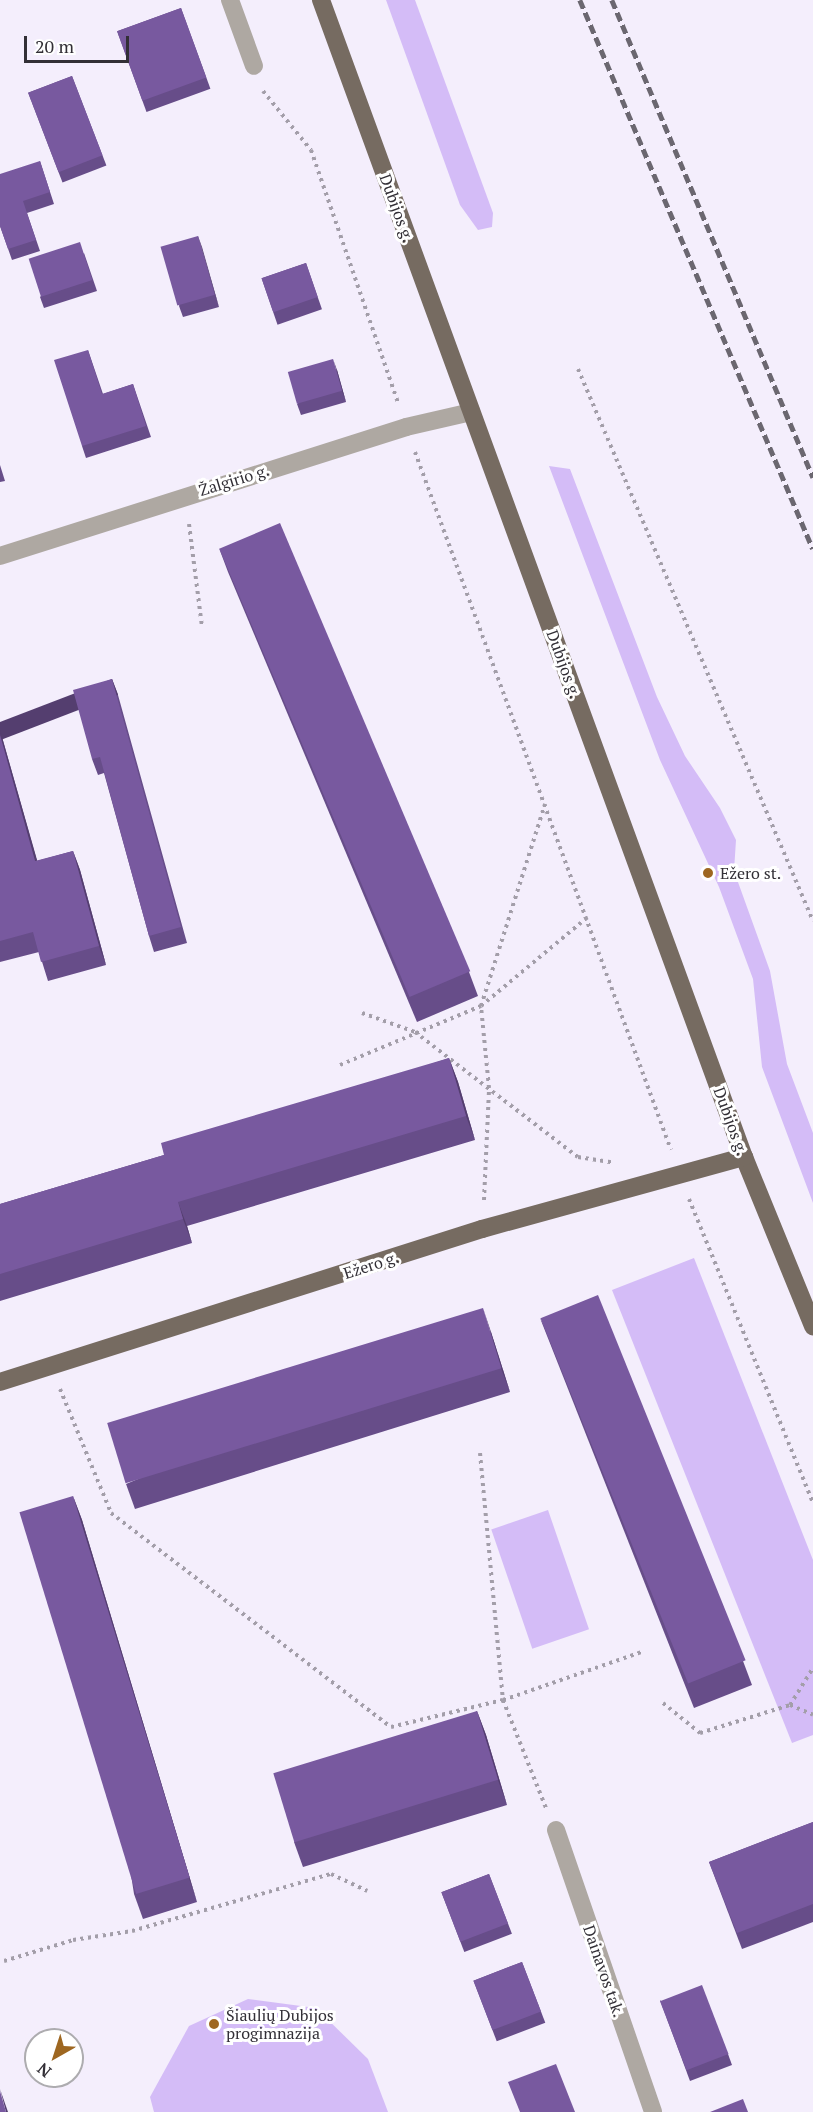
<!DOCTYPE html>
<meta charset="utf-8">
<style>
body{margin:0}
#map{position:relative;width:813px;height:2112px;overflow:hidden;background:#f4eefc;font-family:"PT Serif",serif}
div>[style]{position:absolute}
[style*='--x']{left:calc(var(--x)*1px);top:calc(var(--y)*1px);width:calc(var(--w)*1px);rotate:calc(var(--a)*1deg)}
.green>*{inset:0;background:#d4bcf7;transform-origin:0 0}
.path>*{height:4px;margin-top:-2px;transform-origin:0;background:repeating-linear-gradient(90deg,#a39ea9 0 3px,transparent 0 7.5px)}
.minor>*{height:18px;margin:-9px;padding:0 9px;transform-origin:9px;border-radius:9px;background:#aea8a2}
.major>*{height:18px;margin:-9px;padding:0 9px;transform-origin:9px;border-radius:9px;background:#766b61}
.rail>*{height:4.5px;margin-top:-2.25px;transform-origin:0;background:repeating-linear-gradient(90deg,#6b6770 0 9px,transparent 0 13.5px)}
.wall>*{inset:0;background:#674d89;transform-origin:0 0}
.shaded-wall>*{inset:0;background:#543e6f;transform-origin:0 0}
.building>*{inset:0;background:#78599f;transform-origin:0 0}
.dots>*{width:16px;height:16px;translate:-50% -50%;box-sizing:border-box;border:3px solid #fff;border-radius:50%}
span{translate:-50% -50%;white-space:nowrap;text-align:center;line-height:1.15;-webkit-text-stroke:6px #fff;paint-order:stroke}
.street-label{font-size:16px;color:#322f36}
.poi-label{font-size:16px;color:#322f36}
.left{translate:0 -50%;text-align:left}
.north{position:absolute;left:24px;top:2028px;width:60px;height:60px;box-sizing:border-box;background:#fff;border:2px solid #adacaf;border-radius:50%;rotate:219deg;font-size:16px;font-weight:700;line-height:24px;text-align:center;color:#322f36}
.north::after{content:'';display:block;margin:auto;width:21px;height:27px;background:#9e6721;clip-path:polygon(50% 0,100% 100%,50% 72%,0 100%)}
.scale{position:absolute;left:24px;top:36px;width:105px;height:27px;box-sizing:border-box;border:3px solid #322f36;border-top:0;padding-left:8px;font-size:18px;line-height:21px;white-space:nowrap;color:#322f36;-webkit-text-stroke:4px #fff;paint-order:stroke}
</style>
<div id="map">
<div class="green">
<div style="clip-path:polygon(386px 0,415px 0,493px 213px,492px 227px,478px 230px,460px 205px)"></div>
<div style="clip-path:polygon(549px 466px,570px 469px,657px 697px,685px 756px,720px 808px,736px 840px,734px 871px,770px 971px,787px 1064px,813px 1133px,813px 1203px,762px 1067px,753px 979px,719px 887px,660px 760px)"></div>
<div style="clip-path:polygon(694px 1258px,813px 1560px,813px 1735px,792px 1743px,612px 1290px)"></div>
<div style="left:548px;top:1510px;width:126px;height:60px;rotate:71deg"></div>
<div style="clip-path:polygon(248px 1999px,316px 2008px,368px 2059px,388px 2112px,154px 2112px,150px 2097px,189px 2026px)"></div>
</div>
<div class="path">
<div style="--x:263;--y:91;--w:76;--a:50.9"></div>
<div style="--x:311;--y:150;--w:268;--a:71"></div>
<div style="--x:578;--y:369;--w:600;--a:66.94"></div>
<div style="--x:415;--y:452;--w:743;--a:69.86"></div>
<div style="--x:189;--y:524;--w:104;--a:82.8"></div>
<div style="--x:362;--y:1013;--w:56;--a:19.7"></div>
<div style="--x:415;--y:1032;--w:205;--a:37.5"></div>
<div style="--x:578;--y:1157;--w:37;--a:9"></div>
<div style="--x:340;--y:1065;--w:153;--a:-22.7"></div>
<div style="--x:481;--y:1006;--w:139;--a:-39.8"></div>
<div style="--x:689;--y:1199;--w:328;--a:67.8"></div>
<div style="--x:484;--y:1200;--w:112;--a:-87.4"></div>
<div style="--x:489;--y:1088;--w:82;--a:-95.6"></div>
<div style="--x:481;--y:1006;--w:212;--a:-72.4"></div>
<div style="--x:60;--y:1389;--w:134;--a:67.6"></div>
<div style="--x:111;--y:1513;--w:352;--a:37.4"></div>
<div style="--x:391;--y:1727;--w:115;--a:-13.6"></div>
<div style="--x:503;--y:1700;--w:116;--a:68.3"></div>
<div style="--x:480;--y:1453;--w:248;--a:84.7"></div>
<div style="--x:503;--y:1700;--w:147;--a:-19.1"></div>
<div style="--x:663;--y:1703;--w:48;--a:39"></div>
<div style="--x:700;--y:1733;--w:94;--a:-17.3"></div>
<div style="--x:790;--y:1705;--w:44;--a:-58.1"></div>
<div style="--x:790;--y:1705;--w:25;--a:23"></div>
<div style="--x:4;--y:1961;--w:72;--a:-16.9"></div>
<div style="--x:73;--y:1940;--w:60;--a:-8.7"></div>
<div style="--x:132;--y:1931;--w:207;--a:-16"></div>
<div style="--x:331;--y:1874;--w:40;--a:25"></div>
</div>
<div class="minor">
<div style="--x:230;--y:0;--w:70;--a:70"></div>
<div style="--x:0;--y:556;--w:426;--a:-17.6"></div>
<div style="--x:406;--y:427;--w:67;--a:-13"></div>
<div style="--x:556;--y:1830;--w:298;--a:71"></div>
</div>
<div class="major">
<div style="--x:321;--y:0;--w:1232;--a:69.92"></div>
<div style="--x:744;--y:1157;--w:183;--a:67.8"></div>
<div style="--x:0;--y:1382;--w:506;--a:-17.61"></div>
<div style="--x:482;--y:1229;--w:272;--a:-15.4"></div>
</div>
<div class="rail">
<div style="--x:580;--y:0;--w:596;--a:67"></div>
<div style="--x:612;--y:0;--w:518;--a:67.15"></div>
</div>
<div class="wall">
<div style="left:181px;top:8px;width:86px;height:68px;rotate:70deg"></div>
<div style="left:72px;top:76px;width:96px;height:47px;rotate:69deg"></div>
<div style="clip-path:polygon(40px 161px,54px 204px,27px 213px,40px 251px,12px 260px,0 226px)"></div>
<div style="clip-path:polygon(198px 236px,219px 307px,183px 317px,179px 306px)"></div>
<div style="clip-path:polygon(84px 253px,97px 291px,44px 308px,40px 297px)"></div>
<div style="left:306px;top:263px;width:49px;height:47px;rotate:71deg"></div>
<div style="clip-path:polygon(88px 350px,103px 394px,133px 384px,151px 437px,86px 458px,82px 446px)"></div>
<div style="clip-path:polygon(337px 370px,346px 402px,301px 415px,297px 404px)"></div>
<div style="clip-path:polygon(0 465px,5px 481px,0 482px)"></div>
<div style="clip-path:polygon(219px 548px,469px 972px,478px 996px,417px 1022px,228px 572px)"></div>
<div style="clip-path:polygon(112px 679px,118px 695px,187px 943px,154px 952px,149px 936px,104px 773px,98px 775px,92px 759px)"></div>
<div style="clip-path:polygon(0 730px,37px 861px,73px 851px,80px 870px,106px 965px,48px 981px,39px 952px,0 962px)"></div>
<div style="clip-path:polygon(449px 1058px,458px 1082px,475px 1140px,187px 1226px,192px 1243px,0 1301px,0 1204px,164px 1155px)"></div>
<div style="clip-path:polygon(540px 1318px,743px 1661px,752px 1685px,694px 1708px)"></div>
<div style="clip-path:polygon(491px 1332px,510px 1392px,135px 1509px,126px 1484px)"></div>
<div style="clip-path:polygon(73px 1496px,82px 1520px,197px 1902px,143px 1919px,134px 1894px)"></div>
<div style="clip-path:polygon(477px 1711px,486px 1735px,507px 1805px,303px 1867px,294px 1842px)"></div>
<div style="clip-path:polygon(813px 1822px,813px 1922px,742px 1949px,709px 1862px)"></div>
<div style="left:489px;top:1874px;width:64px;height:51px;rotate:69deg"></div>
<div style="left:522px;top:1962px;width:65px;height:52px;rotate:69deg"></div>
<div style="clip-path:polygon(660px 2000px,728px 2054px,732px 2065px,690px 2081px)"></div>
</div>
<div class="shaded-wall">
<div style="clip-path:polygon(198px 236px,202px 247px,219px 307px,215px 295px)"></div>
<div style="clip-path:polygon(333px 359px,337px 370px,346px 402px,342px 391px)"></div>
<div style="left:112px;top:679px;width:17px;height:257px;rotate:69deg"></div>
<div style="clip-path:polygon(0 730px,43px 881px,35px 861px,0 735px)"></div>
<div style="clip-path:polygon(73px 851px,80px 870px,106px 965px,99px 946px)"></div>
<div style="clip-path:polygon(449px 1058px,458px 1082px,475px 1140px,466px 1116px)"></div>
<div style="clip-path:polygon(178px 1202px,187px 1226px,192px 1243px,183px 1219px)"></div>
<div style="clip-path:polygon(483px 1308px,491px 1332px,510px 1392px,501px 1368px)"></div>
<div style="clip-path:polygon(73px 1496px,82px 1520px,197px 1902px,189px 1878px)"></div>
<div style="clip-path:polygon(477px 1711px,486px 1735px,507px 1805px,498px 1780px)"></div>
<div style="clip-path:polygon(0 2089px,8px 2112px,6px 2112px)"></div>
</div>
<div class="building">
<div style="left:181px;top:8px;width:74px;height:68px;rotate:70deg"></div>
<div style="left:72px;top:76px;width:85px;height:47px;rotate:69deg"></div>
<div style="clip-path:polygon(40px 161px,50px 192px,23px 201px,36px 240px,8px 249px,0 226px,0 174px)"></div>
<div style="left:198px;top:236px;width:61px;height:39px;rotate:74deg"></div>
<div style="left:80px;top:242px;width:40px;height:54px;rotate:72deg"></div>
<div style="left:306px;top:263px;width:36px;height:47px;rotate:71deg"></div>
<div style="clip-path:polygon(88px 350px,102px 394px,133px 384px,146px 426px,82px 446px,54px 360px)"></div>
<div style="left:333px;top:359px;width:33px;height:47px;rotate:74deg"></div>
<div style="left:280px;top:523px;width:487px;height:66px;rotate:67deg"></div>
<div style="clip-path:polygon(112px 679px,181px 927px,149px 936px,100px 757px,92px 759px,73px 690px)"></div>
<div style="clip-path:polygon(0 735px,35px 861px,73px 851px,99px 946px,41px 962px,33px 932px,0 941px)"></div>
<div style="clip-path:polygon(449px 1058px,466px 1116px,178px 1202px,183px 1219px,0 1274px,0 1204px,164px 1155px,161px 1143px)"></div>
<div style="left:598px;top:1295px;width:394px;height:62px;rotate:68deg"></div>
<div style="left:483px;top:1308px;width:63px;height:393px;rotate:73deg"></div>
<div style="left:73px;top:1496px;width:399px;height:56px;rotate:73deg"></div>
<div style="left:477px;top:1711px;width:72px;height:213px;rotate:73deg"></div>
<div style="clip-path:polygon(813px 1822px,813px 1904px,737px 1933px,709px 1862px)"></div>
<div style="left:489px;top:1874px;width:53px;height:51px;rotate:69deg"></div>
<div style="left:522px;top:1962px;width:53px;height:52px;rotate:69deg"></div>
<div style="left:702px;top:1985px;width:74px;height:45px;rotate:69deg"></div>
<div style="clip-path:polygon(556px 2064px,575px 2112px,520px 2112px,508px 2082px)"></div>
<div style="clip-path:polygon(0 2091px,6px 2112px,0 2112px)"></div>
<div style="clip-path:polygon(743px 2099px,748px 2112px,710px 2112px)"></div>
</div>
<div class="dots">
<div style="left:708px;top:873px;background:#9e6721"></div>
<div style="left:214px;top:2024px;background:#9e6721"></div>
</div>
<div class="street-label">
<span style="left:397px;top:208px;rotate:70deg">Dubijos g.</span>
<span style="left:234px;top:480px;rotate:-17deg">Žalgirio g.</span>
<span style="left:564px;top:664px;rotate:70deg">Dubijos g.</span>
<span style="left:731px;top:1121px;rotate:70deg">Dubijos g.</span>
<span style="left:371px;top:1265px;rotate:-18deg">Ežero g.</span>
<span style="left:604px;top:1971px;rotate:71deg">Dainavos tak.</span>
</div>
<div class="poi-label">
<span class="left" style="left:720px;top:873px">Ežero st.</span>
<span class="left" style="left:226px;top:2024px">Šiaulių Dubijos<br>progimnazija</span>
</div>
<div class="north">N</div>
<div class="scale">20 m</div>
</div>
